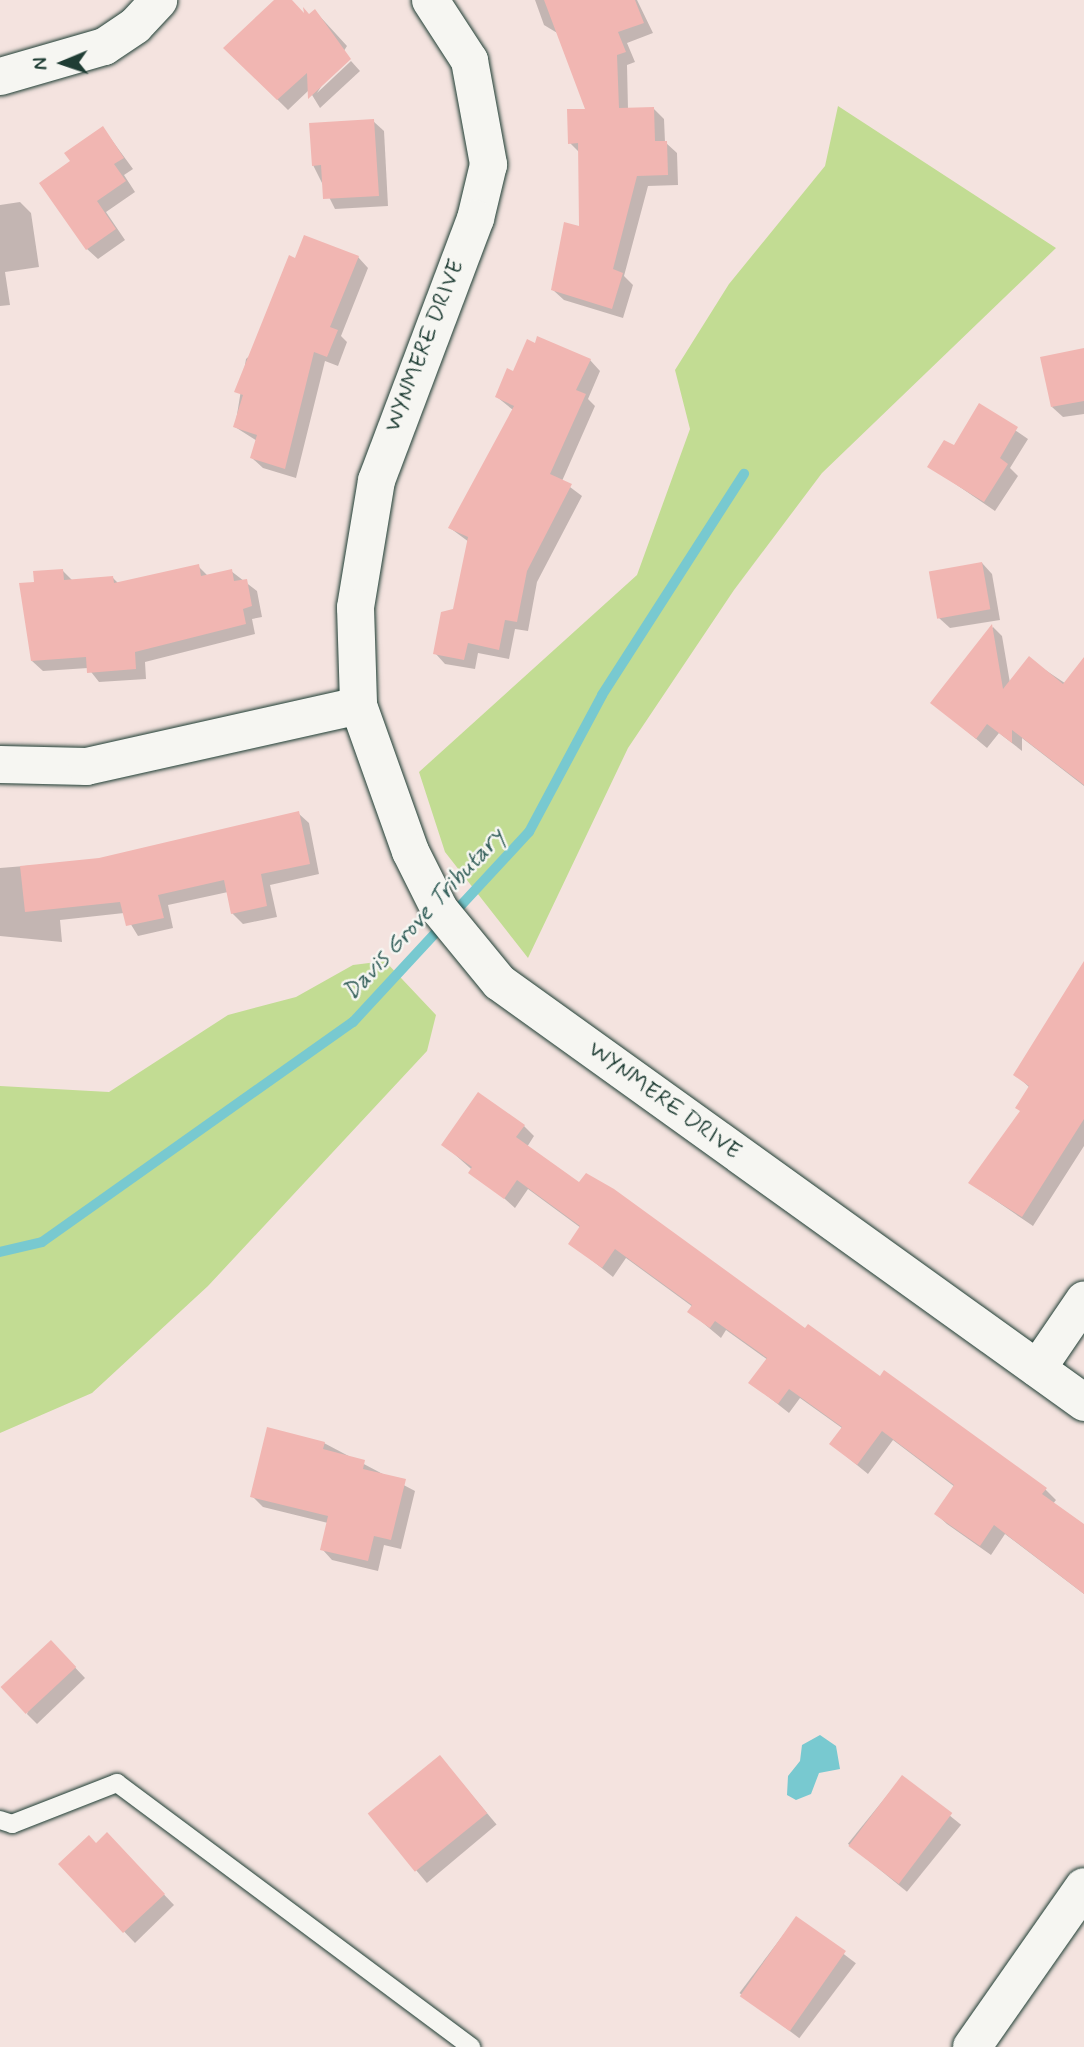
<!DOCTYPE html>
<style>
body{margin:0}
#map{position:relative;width:1084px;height:2047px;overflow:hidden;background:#f4e3df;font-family:Mynerve,sans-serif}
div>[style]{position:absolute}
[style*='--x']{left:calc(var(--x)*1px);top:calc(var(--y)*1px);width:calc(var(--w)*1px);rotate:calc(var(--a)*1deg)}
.green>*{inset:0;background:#c2dc93}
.water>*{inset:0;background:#78c9d0}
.shadow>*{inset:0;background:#0003;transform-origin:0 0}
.stream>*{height:10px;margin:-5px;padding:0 5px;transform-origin:5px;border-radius:5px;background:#78c9d0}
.building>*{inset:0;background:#f1b6b2;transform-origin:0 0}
.roads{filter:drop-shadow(0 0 2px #1f3d34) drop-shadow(0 0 2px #1f3d34)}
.service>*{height:18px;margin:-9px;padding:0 9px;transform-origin:9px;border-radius:9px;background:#f6f6f2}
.minor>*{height:37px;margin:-18.5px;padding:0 18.5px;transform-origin:18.5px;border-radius:18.5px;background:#f6f6f2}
.tertiary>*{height:38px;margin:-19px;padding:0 19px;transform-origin:19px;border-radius:19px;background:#f6f6f2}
span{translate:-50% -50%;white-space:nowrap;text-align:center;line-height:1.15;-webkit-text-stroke:5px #f6f6f2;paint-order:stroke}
.street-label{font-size:23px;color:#1f3d34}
.water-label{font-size:24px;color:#35605b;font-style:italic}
.north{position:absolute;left:28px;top:28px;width:70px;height:70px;-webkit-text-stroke:5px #f6f6f2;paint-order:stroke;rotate:268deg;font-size:19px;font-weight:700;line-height:28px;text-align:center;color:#1f3d34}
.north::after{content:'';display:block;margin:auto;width:24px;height:32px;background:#1f3d34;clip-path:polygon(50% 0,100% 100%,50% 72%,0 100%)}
</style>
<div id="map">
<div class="green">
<div style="clip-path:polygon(838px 106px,1056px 248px,822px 473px,734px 590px,628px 748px,528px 958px,445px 852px,419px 772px,637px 575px,690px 429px,675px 370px,729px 284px,825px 166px)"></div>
<div style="clip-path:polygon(385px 961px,436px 1015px,427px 1051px,208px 1286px,92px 1393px,0 1433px,0 1086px,109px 1092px,228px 1015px,296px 997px,353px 965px)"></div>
</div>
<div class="water">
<div style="clip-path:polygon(820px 1735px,836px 1746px,840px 1769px,819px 1773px,811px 1794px,796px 1800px,787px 1795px,788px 1776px,800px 1761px,802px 1745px)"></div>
</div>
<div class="shadow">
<div style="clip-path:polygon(277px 0,289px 0,306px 17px,315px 11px,347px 46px,317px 93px,351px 61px,360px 71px,320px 108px,309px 90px,288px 110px,225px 48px)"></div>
<div style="clip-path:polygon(535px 0,637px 0,653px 33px,627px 43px,635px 62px,627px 65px,628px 109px,653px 108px,664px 119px,665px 142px,677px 153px,678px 185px,648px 186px,624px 276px,633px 285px,623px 318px,564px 300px,553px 290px,581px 228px,580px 153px,570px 143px,587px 110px,559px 34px,544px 25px)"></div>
<div style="clip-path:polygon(373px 121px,384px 131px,388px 206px,335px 209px,313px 165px)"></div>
<div style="clip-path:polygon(103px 128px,133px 169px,124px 175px,135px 192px,106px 212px,125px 240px,98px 259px,87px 249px,72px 162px)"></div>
<div style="clip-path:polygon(20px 202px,31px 213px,39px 267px,5px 272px,10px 305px,0 306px,0 205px)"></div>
<div style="clip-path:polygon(358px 257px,368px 268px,341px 336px,347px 342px,338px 366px,325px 361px,296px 478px,263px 468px,252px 458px,257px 441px,235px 427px,246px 359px)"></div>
<div style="clip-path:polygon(1084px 350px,1084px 414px,1063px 417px,1052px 407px)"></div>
<div style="clip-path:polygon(590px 360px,600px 371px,588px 399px,595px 406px,562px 481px,582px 496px,537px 582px,528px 631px,515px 629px,509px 659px,478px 653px,475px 669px,445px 664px,435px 653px,455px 611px,469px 542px,450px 528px,513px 410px,497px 397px,514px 373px)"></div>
<div style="clip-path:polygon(980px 406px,1028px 439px,1010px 468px,1018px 476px,995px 511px,929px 466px,954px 448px)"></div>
<div style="clip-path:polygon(982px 563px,992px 574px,1000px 620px,950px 628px,939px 618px)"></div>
<div style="clip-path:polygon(198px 566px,208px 576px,231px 571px,257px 591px,262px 617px,252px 619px,255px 634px,145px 662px,146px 679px,99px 682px,88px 668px,43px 671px,32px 661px,35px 584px,63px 571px,73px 581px,113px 578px,118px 583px)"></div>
<div style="clip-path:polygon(993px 627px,1002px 636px,1010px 683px,1029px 659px,1084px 696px,1084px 786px,1022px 738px,1022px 751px,999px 733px,987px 748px,933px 703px)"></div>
<div style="clip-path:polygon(298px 813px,309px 823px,319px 874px,270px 885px,277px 917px,243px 924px,232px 913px,228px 892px,168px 905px,173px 928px,138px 936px,124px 913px,60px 920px,62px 942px,0 936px,0 868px,99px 860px)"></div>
<div style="clip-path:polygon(1084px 987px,1084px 1146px,1033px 1226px,970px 1183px,1021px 1112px,1030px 1088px,1015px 1074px)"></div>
<div style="clip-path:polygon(524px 1126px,534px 1136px,527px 1147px,580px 1185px,1045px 1489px,1056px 1500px,1052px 1505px,1084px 1529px,1084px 1594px,1005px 1534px,991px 1555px,947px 1524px,936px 1514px,955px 1487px,893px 1440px,868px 1474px,831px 1444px,842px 1428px,800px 1398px,789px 1413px,751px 1383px,768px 1360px,726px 1330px,721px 1338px,690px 1312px,693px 1307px,626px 1258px,613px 1277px,570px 1243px,581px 1228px,528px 1189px,515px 1208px,443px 1144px)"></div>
<div style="clip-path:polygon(324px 1443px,415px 1491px,401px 1549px,384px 1545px,378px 1571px,332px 1560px,322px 1549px,328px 1523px,263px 1507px,252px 1496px)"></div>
<div style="clip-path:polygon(51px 1642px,85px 1678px,37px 1724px,27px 1714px)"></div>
<div style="left:440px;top:1757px;width:88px;height:91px;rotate:50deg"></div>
<div style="left:902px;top:1777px;width:76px;height:86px;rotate:39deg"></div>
<div style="clip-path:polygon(96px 1845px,117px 1845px,174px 1905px,135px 1943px,60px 1864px)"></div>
<div style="left:796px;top:1918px;width:75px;height:94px;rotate:37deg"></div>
</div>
<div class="stream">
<div style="--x:0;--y:1252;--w:43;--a:-13.4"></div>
<div style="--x:42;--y:1242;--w:381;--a:-35.3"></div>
<div style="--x:353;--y:1022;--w:259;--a:-47.2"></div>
<div style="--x:529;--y:832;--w:155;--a:-61.9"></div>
<div style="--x:602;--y:695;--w:263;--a:-57.3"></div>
</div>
<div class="building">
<div style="clip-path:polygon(274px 0,292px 0,304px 13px,303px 7px,309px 14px,315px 9px,351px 59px,308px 99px,307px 73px,277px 100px,223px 48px)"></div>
<div style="clip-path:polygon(544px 0,635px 0,644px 23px,618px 32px,626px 52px,617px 55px,619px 108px,654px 107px,655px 141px,667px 141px,668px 175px,637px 176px,613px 269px,623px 273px,612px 309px,551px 290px,564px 222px,579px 226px,578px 143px,568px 144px,567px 109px,585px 109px)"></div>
<div style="clip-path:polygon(374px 119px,379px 196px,323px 199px,321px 165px,312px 166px,309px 123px)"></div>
<div style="clip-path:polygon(103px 126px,124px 158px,114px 164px,126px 181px,97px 201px,116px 229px,86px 250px,39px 183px,70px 161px,64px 153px)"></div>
<div style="clip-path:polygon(304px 235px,359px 256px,330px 327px,338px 330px,327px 357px,314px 352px,285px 469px,250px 458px,257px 435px,233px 427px,243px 395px,234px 392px,289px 255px,295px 258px)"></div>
<div style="clip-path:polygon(537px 336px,591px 359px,576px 390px,586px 394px,550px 474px,572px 484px,527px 571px,517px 622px,505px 620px,499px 650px,468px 643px,464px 660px,433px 654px,441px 612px,453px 609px,468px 537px,448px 528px,514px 406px,495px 397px,507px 368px,513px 371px,527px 339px,535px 343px)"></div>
<div style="clip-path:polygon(1084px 348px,1084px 401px,1051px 407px,1040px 357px)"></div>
<div style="clip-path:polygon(979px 403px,1018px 427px,1000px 458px,1008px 464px,984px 502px,927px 467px,944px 440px,954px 445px)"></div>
<div style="left:982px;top:562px;width:48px;height:54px;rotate:80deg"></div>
<div style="clip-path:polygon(199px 564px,201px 576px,232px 569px,234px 581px,247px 579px,252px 606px,243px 609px,246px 624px,135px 652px,136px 669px,87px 673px,86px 657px,31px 661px,19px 583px,34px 582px,33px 571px,63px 569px,64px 580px,113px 576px,114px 583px)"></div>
<div style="clip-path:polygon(992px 624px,1003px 689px,1029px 656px,1063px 684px,1084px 657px,1084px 785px,1012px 730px,1012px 743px,987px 724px,976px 739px,930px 703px)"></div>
<div style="clip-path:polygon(299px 811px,310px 864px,261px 874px,267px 906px,231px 914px,224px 880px,158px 895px,164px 918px,126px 926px,120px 902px,25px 912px,20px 866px,99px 858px)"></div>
<div style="clip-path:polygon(1084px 961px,1084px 1119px,1022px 1217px,968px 1183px,1020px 1111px,1015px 1108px,1029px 1086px,1013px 1075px)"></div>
<div style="clip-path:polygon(478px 1092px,525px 1125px,516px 1137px,579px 1182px,586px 1173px,614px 1189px,805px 1328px,808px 1324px,880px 1376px,884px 1370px,1047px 1488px,1042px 1494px,1084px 1524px,1084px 1594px,994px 1525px,980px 1546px,934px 1514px,954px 1485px,882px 1431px,857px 1465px,829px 1444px,842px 1427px,789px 1389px,778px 1404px,748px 1383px,767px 1358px,715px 1321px,710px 1328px,687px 1312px,692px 1305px,615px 1249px,602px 1268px,568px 1244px,580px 1226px,517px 1180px,504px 1199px,468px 1173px,472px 1167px,441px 1145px)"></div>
<div style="clip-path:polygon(267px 1427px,325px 1442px,323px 1449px,365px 1460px,363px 1469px,406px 1479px,391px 1540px,374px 1536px,368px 1561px,320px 1550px,328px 1516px,250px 1497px)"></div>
<div style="left:51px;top:1640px;width:37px;height:69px;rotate:47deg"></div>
<div style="left:440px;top:1755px;width:75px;height:93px;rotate:51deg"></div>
<div style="left:902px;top:1775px;width:63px;height:89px;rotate:37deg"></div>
<div style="clip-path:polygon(107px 1832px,165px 1894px,123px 1933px,58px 1864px,89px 1835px,96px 1843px)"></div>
<div style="left:796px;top:1916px;width:61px;height:98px;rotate:35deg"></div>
</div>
<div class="roads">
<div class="service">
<div style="--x:0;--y:1820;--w:13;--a:18"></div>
<div style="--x:12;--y:1824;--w:113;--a:-21.3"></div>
<div style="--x:117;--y:1783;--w:442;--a:36.7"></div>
</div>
<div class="minor">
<div style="--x:430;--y:0;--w:72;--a:57"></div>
<div style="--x:469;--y:60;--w:106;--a:79.6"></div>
<div style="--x:488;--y:164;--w:56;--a:103.5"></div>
<div style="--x:475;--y:218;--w:280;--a:110.7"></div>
<div style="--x:376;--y:480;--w:129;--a:99.4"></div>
<div style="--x:355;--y:607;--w:98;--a:88.2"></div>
<div style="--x:358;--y:705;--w:155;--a:70.4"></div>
<div style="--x:410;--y:851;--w:65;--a:63.4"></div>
<div style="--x:439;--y:909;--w:94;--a:50.6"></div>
<div style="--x:499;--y:982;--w:720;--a:35.68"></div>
<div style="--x:0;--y:76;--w:108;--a:-16.1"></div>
<div style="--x:104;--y:46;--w:37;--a:-34"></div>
<div style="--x:135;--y:25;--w:34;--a:-47"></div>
<div style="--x:0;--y:764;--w:86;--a:1.3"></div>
<div style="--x:86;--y:766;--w:279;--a:-12.6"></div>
<div style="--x:1037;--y:1368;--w:83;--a:-55.7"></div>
</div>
<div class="tertiary">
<div style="--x:972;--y:2047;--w:195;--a:-55"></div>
</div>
</div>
<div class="street-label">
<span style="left:425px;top:346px;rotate:-69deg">WYNMERE DRIVE</span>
<span style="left:664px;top:1101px;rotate:36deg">WYNMERE DRIVE</span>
</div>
<div class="water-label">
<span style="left:424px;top:915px;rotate:-47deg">Davis Grove Tributary</span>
</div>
<div class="north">N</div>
</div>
